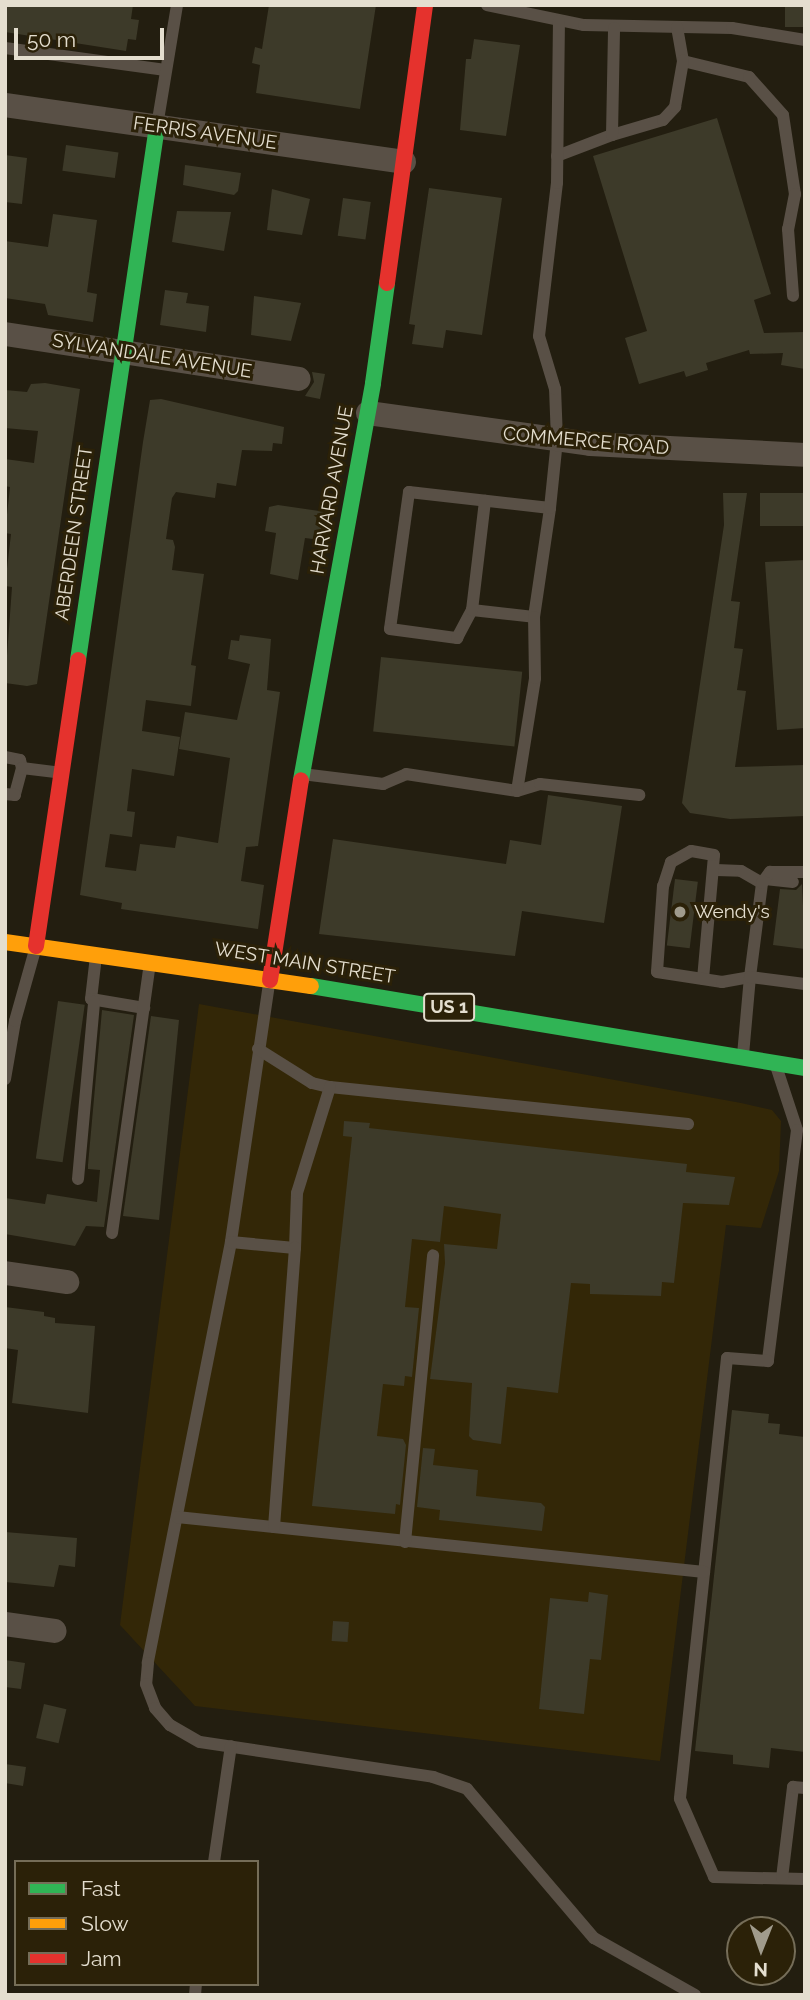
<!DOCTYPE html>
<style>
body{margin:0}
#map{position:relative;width:810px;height:2000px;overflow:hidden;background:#231e10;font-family:Raleway,sans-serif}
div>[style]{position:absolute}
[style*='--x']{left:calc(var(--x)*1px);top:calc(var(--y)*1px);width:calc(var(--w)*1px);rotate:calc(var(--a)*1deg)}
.built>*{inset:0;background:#332707}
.building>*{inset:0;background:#3d3a29;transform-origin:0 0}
.lane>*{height:12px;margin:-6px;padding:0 6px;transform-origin:6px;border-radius:6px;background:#595046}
.street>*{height:24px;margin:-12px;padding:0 12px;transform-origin:12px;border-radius:12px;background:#595046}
.fast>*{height:16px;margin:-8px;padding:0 8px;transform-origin:8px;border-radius:8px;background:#30b455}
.slow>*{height:16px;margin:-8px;padding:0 8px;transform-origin:8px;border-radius:8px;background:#ff9f0a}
.jam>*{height:16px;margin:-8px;padding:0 8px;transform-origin:8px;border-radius:8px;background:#e5322d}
.dots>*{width:19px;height:19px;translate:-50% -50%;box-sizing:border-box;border:4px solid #2b2108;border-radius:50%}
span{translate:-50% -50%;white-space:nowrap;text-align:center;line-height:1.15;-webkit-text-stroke:6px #2b2108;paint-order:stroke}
.shield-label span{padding:2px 5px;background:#2b2108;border:2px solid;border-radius:5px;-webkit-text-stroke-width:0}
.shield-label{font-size:18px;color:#e4decf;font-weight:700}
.street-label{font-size:19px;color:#e4decf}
.poi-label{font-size:19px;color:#e4decf}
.left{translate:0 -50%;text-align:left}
.frame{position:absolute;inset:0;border:7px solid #e4decf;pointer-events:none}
.legend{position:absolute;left:14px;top:1860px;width:245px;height:126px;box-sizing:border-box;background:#2b2108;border:2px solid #756d58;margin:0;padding:9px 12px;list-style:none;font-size:21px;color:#e4decf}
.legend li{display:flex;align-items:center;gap:14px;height:35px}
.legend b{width:35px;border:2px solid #756d58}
.north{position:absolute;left:726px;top:1916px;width:70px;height:70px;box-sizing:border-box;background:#2b2108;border:2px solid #756d58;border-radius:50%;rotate:181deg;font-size:19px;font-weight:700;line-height:28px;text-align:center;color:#e4decf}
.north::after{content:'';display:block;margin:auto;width:24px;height:32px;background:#a09b8c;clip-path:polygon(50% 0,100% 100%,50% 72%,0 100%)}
.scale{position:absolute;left:14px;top:28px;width:150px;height:32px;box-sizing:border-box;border:4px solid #e4decf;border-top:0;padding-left:9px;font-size:21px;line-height:24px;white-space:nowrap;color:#e4decf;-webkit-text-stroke:5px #2b2108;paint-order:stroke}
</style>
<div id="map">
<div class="built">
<div style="clip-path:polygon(199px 1004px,741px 1103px,772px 1110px,781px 1121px,779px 1171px,761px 1228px,726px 1225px,660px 1761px,195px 1706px,120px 1625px)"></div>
</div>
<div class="building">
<div style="clip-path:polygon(5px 5px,133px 5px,131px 19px,139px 20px,136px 40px,128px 39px,126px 51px,5px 32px)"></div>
<div style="clip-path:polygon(269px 5px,376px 5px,360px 109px,256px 93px,260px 65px,252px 63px,255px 47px,262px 49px)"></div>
<div style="left:785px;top:5px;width:20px;height:22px"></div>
<div style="clip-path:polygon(474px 39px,520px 45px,506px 136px,460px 130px,466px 59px,471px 59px)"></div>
<div style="clip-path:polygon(717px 118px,771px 294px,754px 300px,764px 333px,805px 332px,805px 369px,781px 365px,783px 353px,750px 354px,749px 350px,706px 363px,708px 370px,686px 377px,684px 371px,639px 384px,625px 338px,647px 331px,593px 156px)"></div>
<div style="left:66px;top:145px;width:53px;height:26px;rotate:8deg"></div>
<div style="clip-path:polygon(5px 155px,27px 158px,22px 204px,5px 202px)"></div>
<div style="clip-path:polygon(185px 165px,241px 173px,238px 191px,234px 195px,183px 185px)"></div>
<div style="clip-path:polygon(429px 188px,502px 198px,482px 335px,446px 330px,443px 348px,412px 344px,415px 325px,409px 324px)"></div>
<div style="clip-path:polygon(272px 189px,310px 199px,302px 235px,267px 230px)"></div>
<div style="left:343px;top:198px;width:28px;height:38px;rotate:8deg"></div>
<div style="clip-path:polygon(177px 211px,231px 212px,224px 251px,172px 242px)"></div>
<div style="clip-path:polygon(53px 214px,97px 220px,87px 292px,97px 294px,93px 322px,48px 315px,45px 304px,5px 298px,5px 241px,48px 247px)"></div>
<div style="clip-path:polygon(165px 290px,188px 293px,186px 303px,209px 306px,206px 332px,160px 325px)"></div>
<div style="clip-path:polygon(254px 296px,301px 303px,291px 341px,251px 335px)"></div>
<div style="clip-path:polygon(312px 372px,325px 374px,320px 399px,305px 396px,314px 382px)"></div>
<div style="clip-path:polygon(45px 383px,80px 389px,37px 684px,27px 686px,5px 683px,12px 587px,5px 586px,11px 534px,5px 533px,10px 487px,5px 486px,5px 459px,34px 463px,38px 431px,5px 428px,5px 390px,27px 392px,31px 384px)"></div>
<div style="clip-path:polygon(161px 399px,284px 427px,282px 444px,273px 443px,272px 451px,242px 450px,236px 486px,217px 483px,215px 498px,176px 492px,172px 498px,166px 539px,173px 540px,175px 547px,172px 570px,204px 574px,191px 665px,196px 666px,191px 706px,146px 700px,142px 731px,180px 737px,174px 776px,132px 769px,127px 811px,135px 812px,132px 837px,110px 834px,105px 867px,136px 871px,140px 844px,175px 848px,177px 836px,218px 843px,230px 758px,179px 749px,185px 712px,237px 720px,250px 664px,228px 659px,231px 640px,239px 641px,240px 635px,271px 639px,267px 690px,280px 692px,258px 846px,246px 847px,241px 881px,264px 885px,258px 929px,121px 909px,122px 903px,80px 895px,143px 442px,150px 400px)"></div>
<div style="clip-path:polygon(723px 493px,747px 493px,731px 601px,740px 602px,734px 648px,743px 649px,737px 690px,746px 691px,735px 767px,805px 765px,805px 816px,730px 819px,690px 813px,682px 803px,724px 525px)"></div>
<div style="left:760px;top:493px;width:45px;height:33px"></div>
<div style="clip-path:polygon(278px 505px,326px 512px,321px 540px,305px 538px,298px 580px,270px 574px,276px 533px,265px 531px,269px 507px)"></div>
<div style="clip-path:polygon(805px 560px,805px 728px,777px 730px,765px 562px)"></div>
<div style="left:381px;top:657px;width:142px;height:75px;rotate:6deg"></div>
<div style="clip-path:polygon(548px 795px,622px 806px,604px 923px,522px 911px,515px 956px,319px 934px,333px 839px,506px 864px,510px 840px,541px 845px)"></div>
<div style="left:675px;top:879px;width:23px;height:67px;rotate:7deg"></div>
<div style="clip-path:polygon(802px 884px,805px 949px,773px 945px,780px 889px,796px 890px)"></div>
<div style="left:58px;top:1001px;width:27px;height:159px;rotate:8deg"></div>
<div style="clip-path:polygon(102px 1010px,134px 1015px,104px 1227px,86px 1226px,75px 1246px,5px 1234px,5px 1198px,45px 1204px,47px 1194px,97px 1202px,100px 1170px,88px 1169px,88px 1165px)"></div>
<div style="clip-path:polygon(151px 1016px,179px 1020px,159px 1220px,123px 1216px)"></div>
<div style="clip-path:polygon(344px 1121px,370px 1123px,369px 1128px,687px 1164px,686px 1172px,735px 1177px,729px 1205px,683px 1203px,674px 1283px,662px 1282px,661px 1296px,590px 1294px,590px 1284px,571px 1283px,558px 1393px,507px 1387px,501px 1444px,473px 1440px,469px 1436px,472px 1383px,430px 1379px,445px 1263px,444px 1244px,497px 1249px,501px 1214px,444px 1206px,440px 1242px,412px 1239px,405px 1307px,419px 1308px,412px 1377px,405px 1376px,404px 1386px,383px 1384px,377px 1436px,403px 1439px,406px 1445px,400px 1505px,396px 1504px,395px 1514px,312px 1506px,352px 1137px,343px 1136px)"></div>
<div style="clip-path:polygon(5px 1307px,44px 1312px,44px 1316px,55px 1318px,55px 1323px,95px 1326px,88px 1413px,12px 1403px,18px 1350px,5px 1348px)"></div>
<div style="clip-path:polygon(732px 1410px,769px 1414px,768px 1423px,780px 1424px,779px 1434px,805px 1437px,805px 1752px,771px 1748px,769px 1768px,733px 1764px,733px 1755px,695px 1751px)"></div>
<div style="clip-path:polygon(423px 1448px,435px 1449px,433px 1465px,478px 1470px,476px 1496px,541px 1503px,545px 1507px,542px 1531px,439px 1520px,440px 1510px,417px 1507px)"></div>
<div style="clip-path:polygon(5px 1532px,77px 1538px,75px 1567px,59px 1565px,54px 1587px,5px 1582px)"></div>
<div style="clip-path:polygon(589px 1592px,608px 1595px,601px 1660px,590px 1659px,584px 1714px,539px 1709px,550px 1598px,588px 1602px)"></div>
<div style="left:333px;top:1621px;width:16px;height:20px;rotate:4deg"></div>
<div style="clip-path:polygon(5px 1660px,25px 1663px,21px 1689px,5px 1687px)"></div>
<div style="left:44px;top:1704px;width:23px;height:35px;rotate:13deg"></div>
<div style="clip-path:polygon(5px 1764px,26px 1767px,23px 1786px,5px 1783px)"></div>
</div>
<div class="lane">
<div style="--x:487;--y:5;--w:99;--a:11.7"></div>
<div style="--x:584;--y:25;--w:148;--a:1.2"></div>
<div style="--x:732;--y:28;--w:74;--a:9.3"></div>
<div style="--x:677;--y:27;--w:35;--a:80"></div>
<div style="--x:683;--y:61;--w:68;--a:13.6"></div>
<div style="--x:749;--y:77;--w:51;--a:48.2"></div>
<div style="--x:783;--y:115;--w:80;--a:81.4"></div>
<div style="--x:795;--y:194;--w:36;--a:101"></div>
<div style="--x:788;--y:229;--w:67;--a:85.7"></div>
<div style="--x:5;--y:48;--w:162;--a:7.8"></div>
<div style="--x:157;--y:126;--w:123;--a:-80.6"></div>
<div style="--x:612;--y:135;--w:53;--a:-16.4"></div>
<div style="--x:663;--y:120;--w:18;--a:-47"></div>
<div style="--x:675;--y:107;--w:47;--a:-80.1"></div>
<div style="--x:557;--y:156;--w:59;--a:-20.9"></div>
<div style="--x:612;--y:135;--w:107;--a:-88.9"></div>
<div style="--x:550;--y:508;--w:142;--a:-173.5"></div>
<div style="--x:409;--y:492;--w:138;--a:97.9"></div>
<div style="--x:390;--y:629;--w:68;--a:7.7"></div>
<div style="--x:457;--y:638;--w:32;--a:-62"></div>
<div style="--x:472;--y:610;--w:62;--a:6.4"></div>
<div style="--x:534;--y:617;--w:110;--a:-81.6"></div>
<div style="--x:550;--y:508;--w:68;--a:-84.1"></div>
<div style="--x:557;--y:440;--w:51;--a:-92.2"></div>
<div style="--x:555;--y:389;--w:55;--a:-106.8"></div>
<div style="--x:539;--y:336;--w:154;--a:-83.3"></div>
<div style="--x:557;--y:183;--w:162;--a:-89.3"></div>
<div style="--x:472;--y:610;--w:110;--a:-83.2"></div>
<div style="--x:5;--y:757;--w:15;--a:11"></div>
<div style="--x:20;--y:760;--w:8;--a:76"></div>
<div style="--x:22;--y:768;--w:28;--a:105"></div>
<div style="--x:15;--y:795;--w:10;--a:-174"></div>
<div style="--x:22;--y:768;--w:38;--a:7"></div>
<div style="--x:302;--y:774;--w:82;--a:7"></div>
<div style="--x:383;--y:784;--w:25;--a:-23"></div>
<div style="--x:406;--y:774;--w:112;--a:8.7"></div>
<div style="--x:517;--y:791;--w:24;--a:-17"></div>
<div style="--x:540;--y:784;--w:100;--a:6.3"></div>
<div style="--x:517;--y:791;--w:114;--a:-80.9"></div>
<div style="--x:535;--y:678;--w:61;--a:-90.9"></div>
<div style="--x:716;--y:870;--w:25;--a:2"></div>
<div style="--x:741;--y:871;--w:24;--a:30"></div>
<div style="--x:765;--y:879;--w:28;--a:6"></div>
<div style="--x:96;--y:956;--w:43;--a:96.6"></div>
<div style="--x:91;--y:999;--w:54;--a:9.6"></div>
<div style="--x:703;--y:979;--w:124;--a:-84.9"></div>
<div style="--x:714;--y:855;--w:23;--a:-170"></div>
<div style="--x:691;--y:851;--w:23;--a:151"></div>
<div style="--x:671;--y:862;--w:25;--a:108"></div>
<div style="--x:663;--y:886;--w:86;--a:94"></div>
<div style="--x:657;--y:972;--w:66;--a:8.7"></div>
<div style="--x:722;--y:982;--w:28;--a:-10"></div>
<div style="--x:750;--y:977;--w:95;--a:-82.7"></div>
<div style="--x:762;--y:883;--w:14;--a:-54"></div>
<div style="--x:770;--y:872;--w:35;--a:0"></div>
<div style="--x:269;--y:984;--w:261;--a:98.4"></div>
<div style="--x:231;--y:1242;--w:429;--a:101.2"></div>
<div style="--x:148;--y:1663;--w:21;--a:95"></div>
<div style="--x:146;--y:1684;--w:26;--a:69"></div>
<div style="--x:155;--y:1708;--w:23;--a:49"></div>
<div style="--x:170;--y:1725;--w:34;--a:30"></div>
<div style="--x:200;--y:1742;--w:236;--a:8.5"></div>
<div style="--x:433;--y:1777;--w:36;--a:19"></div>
<div style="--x:467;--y:1789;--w:196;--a:49.6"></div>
<div style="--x:594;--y:1938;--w:116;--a:29.4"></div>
<div style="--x:258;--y:1049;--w:64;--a:32.2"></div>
<div style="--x:312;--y:1083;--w:18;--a:13"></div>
<div style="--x:330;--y:1087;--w:360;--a:5.9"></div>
<div style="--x:743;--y:1055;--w:78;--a:-84.9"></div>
<div style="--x:750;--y:977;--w:55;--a:7.3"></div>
<div style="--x:777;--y:1069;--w:64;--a:71.8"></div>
<div style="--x:797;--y:1130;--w:233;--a:97.2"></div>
<div style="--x:768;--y:1361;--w:41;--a:-175.8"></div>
<div style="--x:727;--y:1358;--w:443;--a:96.1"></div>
<div style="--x:680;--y:1799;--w:85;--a:66.4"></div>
<div style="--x:714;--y:1877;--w:91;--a:1.3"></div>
<div style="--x:5;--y:1079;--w:59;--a:-80.2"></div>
<div style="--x:15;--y:1021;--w:74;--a:-74.3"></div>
<div style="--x:78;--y:1179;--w:178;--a:-84.8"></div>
<div style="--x:112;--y:1233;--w:272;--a:-82"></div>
<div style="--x:231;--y:1242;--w:64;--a:5.4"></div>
<div style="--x:295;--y:1248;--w:55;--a:-87.9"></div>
<div style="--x:297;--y:1193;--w:111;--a:-72.7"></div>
<div style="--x:177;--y:1517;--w:530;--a:5.96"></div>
<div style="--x:274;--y:1527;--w:280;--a:-85.7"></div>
<div style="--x:405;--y:1542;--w:288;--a:-84.4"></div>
<div style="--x:214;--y:1862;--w:117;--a:-81.7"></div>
<div style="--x:782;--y:1878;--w:92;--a:-83.1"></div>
<div style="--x:793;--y:1787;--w:12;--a:5"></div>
<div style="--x:195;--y:1995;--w:11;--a:-85"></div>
</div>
<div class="street">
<div style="--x:5;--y:105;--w:403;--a:8.1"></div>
<div style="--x:5;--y:334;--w:297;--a:8.7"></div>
<div style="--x:368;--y:413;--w:224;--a:7.9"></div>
<div style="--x:590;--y:444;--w:215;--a:2.9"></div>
<div style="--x:5;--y:1273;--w:63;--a:8.3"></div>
<div style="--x:5;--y:1624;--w:50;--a:8"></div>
</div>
<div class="fast">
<div style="--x:78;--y:660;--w:540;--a:-81.58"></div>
<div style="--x:301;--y:780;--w:403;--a:-79.7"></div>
<div style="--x:373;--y:383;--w:101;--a:-82"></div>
<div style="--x:311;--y:986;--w:501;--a:9.42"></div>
</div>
<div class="slow">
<div style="--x:5;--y:942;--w:309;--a:8.2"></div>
</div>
<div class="jam">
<div style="--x:387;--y:283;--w:281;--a:-82.2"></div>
<div style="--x:36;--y:946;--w:289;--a:-81.6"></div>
<div style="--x:270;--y:980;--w:202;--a:-81.2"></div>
</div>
<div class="dots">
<div style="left:680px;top:912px;background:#a09b8c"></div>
</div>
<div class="shield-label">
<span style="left:449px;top:1007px">US 1</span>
</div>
<div class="street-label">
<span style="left:205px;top:133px;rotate:8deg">FERRIS AVENUE</span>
<span style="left:152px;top:356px;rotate:9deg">SYLVANDALE AVENUE</span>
<span style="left:586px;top:441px;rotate:5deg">COMMERCE ROAD</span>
<span style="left:332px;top:490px;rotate:-80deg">HARVARD AVENUE</span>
<span style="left:74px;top:533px;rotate:-82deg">ABERDEEN STREET</span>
<span style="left:305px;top:963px;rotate:9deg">WEST MAIN STREET</span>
</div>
<div class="poi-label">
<span class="left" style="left:694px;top:912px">Wendy's</span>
</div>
<div class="frame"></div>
<ul class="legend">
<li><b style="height:9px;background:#30b455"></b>Fast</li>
<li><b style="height:9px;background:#ff9f0a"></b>Slow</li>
<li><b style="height:9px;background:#e5322d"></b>Jam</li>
</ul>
<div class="north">N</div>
<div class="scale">50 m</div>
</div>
